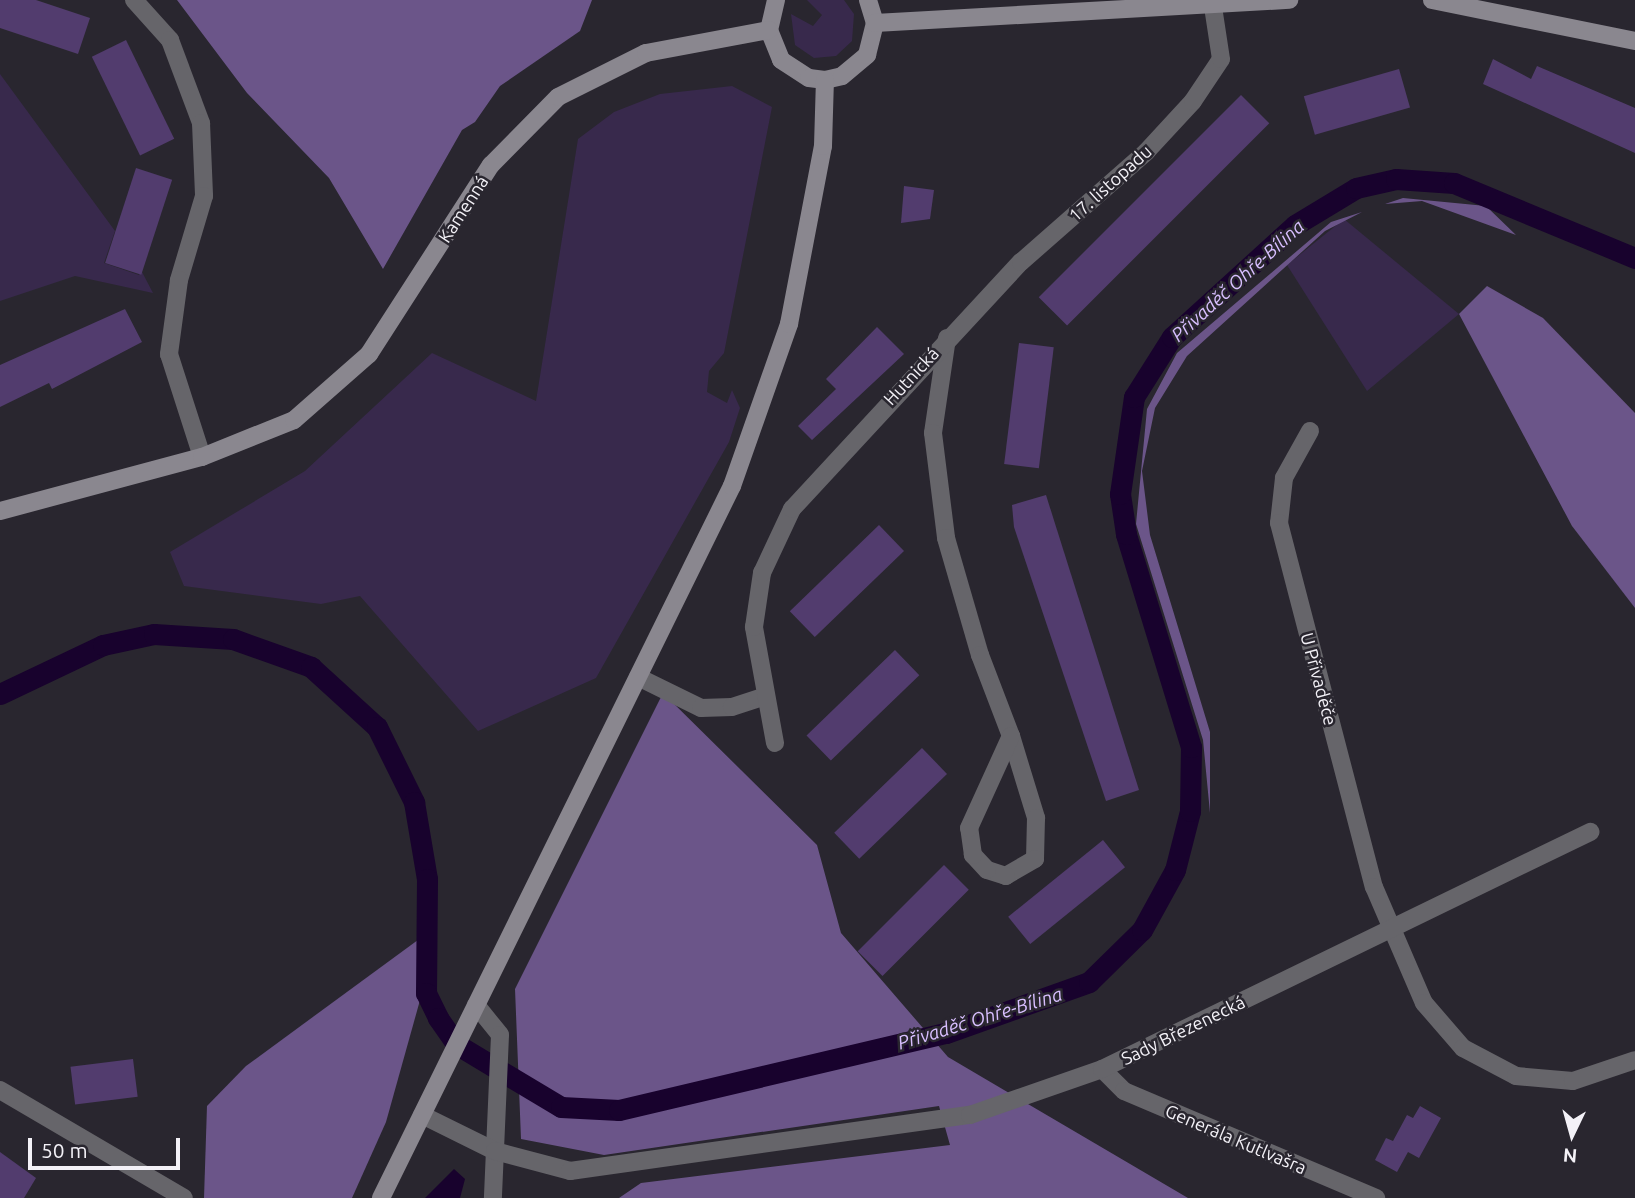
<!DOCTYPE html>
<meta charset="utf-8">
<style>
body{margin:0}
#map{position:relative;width:1635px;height:1198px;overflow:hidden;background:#29262f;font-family:Ubuntu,sans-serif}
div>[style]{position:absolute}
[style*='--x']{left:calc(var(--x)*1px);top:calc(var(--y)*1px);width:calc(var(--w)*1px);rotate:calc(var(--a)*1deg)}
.green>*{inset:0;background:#38294c}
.forest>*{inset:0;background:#6b5589}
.water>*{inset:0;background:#18022d}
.canal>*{height:21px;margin:-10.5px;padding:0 10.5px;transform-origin:10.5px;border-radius:10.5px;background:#18022d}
.building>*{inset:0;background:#523c6e;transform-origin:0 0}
.street>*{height:18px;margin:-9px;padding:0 9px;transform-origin:9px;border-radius:9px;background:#66656a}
.secondary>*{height:18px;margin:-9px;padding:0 9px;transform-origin:9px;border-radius:9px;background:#8a878f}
span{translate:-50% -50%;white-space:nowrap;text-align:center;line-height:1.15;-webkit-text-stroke:5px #29262f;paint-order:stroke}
.street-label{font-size:18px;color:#f3f1f7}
.water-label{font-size:19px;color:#d8bfff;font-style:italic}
.north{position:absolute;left:1537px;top:1100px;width:70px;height:70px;-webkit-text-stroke:5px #29262f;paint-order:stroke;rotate:185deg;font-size:19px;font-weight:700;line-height:28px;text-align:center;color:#f3f1f7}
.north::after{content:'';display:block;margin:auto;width:24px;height:32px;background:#f3f1f7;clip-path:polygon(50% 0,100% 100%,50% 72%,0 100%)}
.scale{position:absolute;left:28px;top:1138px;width:152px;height:32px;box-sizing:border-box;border:4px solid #f3f1f7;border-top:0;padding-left:9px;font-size:21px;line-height:24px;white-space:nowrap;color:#f3f1f7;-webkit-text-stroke:5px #29262f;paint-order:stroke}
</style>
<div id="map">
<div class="green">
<div style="clip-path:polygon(807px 0,844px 0,854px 14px,852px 41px,836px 56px,814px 58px,795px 45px,791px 14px,813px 26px,822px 15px)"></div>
<div style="clip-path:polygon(0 74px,115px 231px,104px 263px,139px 275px,141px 270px,153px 293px,75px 276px,0 301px)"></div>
<div style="clip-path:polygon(732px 86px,772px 107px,724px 353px,709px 371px,707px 392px,727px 403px,732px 390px,740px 408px,729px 442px,596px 678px,478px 731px,360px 596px,321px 604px,184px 586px,170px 552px,305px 471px,432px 353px,536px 401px,578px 139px,614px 112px,660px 94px)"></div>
<div style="clip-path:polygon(1344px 219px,1459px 314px,1367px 391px,1287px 265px)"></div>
</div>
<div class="forest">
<div style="clip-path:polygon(177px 0,592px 0,580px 31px,500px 86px,475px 122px,462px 130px,383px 269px,329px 178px,247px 93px)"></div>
<div style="clip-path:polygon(1403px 198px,1486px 206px,1516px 235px,1422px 201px,1385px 204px)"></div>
<div style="clip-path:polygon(1362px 212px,1325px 231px,1187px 356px,1155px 408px,1142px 471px,1150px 535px,1210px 732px,1210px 813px,1203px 740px,1136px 524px,1147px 409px,1177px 353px,1331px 222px)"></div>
<div style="clip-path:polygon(1487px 286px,1543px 318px,1635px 413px,1635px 608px,1572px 526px,1459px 314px)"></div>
<div style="clip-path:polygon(663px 693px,817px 845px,841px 933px,948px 1057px,1188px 1198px,619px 1198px,641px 1183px,950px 1145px,939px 1106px,604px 1155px,521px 1139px,515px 989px)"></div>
<div style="clip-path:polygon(422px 937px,422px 993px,386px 1122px,352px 1198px,204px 1198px,207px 1106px,246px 1066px)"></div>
</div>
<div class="water">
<div style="clip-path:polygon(454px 1169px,465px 1179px,460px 1198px,425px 1198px)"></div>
</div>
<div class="canal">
<div style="--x:0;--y:694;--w:114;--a:-25.4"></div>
<div style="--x:103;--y:645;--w:52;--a:-12.2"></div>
<div style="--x:154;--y:634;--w:79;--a:3.6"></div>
<div style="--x:233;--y:639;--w:83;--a:19.7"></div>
<div style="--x:311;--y:667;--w:89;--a:42.3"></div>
<div style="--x:377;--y:727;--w:84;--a:63.7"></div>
<div style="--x:414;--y:802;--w:78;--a:80.4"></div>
<div style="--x:427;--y:879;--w:114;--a:90.5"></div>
<div style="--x:426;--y:993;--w:28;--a:64"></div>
<div style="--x:438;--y:1018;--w:32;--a:55"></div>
<div style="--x:456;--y:1044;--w:122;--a:31"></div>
<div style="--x:561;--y:1107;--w:58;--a:3"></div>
<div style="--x:619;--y:1110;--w:336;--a:-13.3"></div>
<div style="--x:946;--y:1033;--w:152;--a:-19.6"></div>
<div style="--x:1089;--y:982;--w:74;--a:-44.5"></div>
<div style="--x:1142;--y:930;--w:68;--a:-61.2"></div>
<div style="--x:1175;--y:870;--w:61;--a:-75.7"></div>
<div style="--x:1190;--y:811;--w:64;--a:-89.1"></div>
<div style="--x:1191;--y:747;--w:223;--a:-107"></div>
<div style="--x:1126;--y:534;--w:40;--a:-98.5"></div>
<div style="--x:1120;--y:494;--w:98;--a:-81.8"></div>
<div style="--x:1134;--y:397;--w:71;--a:-57.7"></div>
<div style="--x:1172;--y:337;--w:166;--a:-42.3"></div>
<div style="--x:1295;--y:225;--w:71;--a:-31.2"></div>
<div style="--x:1356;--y:188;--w:41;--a:-12.7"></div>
<div style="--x:1396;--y:179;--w:58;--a:3.9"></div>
<div style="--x:1454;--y:183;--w:196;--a:22.5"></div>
</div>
<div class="building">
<div style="clip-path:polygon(0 0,36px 0,90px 18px,78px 54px,0 28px)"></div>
<div style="left:126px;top:40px;width:110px;height:38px;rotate:64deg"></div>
<div style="clip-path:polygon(1493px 59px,1531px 79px,1537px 66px,1635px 108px,1635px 153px,1483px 84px)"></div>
<div style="left:1399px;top:69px;width:40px;height:99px;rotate:74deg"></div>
<div style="left:1241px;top:95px;width:40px;height:286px;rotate:45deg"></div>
<div style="left:136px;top:168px;width:38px;height:100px;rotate:18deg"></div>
<div style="clip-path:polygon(904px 186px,934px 190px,930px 219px,901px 223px)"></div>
<div style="clip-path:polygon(125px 309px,142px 342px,52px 389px,49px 383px,0 407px,0 365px)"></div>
<div style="clip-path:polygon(877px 327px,904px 354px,812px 440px,798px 426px,836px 389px,826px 379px)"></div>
<div style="left:1019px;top:343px;width:35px;height:122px;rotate:7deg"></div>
<div style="clip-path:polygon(1046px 495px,1139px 790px,1106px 801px,1014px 527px,1012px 505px)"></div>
<div style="left:879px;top:525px;width:36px;height:124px;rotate:46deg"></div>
<div style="left:895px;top:650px;width:35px;height:123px;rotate:46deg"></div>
<div style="left:922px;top:748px;width:36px;height:122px;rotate:46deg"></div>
<div style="left:1103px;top:840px;width:35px;height:122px;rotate:51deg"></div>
<div style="left:944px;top:865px;width:35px;height:122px;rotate:45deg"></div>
<div style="left:133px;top:1059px;width:38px;height:63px;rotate:83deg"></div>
<div style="clip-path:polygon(1420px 1106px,1441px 1118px,1419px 1158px,1408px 1152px,1397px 1172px,1375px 1160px,1386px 1138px,1393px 1141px,1407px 1115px,1413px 1118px)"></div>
<div style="clip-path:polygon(0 1152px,36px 1178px,24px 1198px,0 1198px)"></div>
</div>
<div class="street">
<div style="--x:134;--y:0;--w:54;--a:48"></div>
<div style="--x:170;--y:40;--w:89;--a:69.5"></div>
<div style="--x:201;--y:123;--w:73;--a:87.6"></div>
<div style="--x:204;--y:196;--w:88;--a:106.6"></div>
<div style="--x:179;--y:280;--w:75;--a:97.7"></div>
<div style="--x:169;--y:354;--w:108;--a:72.2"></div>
<div style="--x:947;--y:338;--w:96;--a:98.4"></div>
<div style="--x:933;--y:433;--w:106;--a:82.9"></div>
<div style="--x:946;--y:538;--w:122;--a:73.8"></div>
<div style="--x:980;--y:655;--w:87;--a:69.1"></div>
<div style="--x:1011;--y:736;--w:86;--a:73"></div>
<div style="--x:1036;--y:818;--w:41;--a:91.4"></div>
<div style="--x:1035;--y:859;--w:34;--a:150"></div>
<div style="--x:1006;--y:876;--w:20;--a:-162"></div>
<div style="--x:987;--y:870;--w:21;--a:-133"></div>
<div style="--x:973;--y:855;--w:27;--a:-98"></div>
<div style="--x:969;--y:828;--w:101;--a:-65.5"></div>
<div style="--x:1310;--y:431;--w:54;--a:119"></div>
<div style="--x:1284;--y:478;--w:45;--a:96.3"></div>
<div style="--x:1279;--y:523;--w:376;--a:75.4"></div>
<div style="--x:1374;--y:887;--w:126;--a:66.7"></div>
<div style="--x:1424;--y:1003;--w:60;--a:49.1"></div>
<div style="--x:1463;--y:1048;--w:60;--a:27.8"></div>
<div style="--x:1516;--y:1076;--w:57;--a:5"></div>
<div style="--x:1573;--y:1081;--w:65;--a:-18.7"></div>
<div style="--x:638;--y:677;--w:70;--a:26.2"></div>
<div style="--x:701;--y:708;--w:31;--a:-2"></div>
<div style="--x:732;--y:707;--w:33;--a:-18"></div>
<div style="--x:775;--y:743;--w:118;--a:-100.3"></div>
<div style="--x:754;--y:627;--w:55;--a:-81.6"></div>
<div style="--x:762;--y:573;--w:71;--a:-64.9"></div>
<div style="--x:792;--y:509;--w:337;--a:-47.2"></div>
<div style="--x:1021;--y:262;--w:167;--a:-41.3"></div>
<div style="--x:1146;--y:152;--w:69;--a:-47.3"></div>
<div style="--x:1193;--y:101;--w:50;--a:-56.3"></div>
<div style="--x:1221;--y:59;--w:60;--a:-98.7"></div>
<div style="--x:476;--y:1005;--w:38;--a:51"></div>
<div style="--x:500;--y:1035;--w:163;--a:92.5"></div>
<div style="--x:1102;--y:1069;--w:31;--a:45"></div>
<div style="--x:1124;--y:1091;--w:274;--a:23"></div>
<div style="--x:0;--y:1090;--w:213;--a:30.4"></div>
<div style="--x:422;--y:1115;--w:81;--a:26.3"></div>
<div style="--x:495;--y:1151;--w:78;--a:14.9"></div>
<div style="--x:570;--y:1171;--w:404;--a:-8"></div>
<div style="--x:970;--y:1115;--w:140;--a:-19.2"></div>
<div style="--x:1102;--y:1069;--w:543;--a:-25.9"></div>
</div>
<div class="secondary">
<div style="--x:776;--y:0;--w:31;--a:103"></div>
<div style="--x:769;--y:30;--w:32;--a:68"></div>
<div style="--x:781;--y:60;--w:33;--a:33"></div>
<div style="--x:809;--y:78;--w:16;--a:7"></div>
<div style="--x:825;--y:80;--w:17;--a:-13"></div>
<div style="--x:842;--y:76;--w:33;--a:-40"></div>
<div style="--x:867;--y:55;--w:33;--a:-76"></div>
<div style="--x:875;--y:23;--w:24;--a:-107"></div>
<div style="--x:1432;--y:0;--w:207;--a:11.4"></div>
<div style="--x:875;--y:23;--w:415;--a:-3.2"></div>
<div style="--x:0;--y:511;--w:209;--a:-15"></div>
<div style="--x:202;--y:457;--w:99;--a:-21.9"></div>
<div style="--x:294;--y:420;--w:100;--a:-41.3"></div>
<div style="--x:369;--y:354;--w:225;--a:-57.2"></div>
<div style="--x:491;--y:165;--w:95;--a:-45.4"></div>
<div style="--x:558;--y:97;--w:98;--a:-26.6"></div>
<div style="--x:646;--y:53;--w:125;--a:-10.6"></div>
<div style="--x:381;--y:1198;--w:794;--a:-63.76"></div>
<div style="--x:732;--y:486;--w:172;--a:-70.6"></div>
<div style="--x:789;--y:324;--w:181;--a:-79.2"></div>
<div style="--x:823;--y:146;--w:66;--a:-88.3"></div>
</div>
<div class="street-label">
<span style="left:1110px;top:183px;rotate:-42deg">17. listopadu</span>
<span style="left:463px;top:209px;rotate:-57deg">Kamenná</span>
<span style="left:911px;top:376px;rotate:-47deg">Hutnická</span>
<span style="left:1319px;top:679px;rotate:75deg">U Přivaděče</span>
<span style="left:1183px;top:1030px;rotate:-26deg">Sady Březenecká</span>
<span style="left:1236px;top:1139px;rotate:23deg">Generála Kutlvašra</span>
</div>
<div class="water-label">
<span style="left:1238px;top:281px;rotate:-42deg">Přivaděč Ohře-Bílina</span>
<span style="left:980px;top:1019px;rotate:-17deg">Přivaděč Ohře-Bílina</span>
</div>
<div class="north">N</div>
<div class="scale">50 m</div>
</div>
